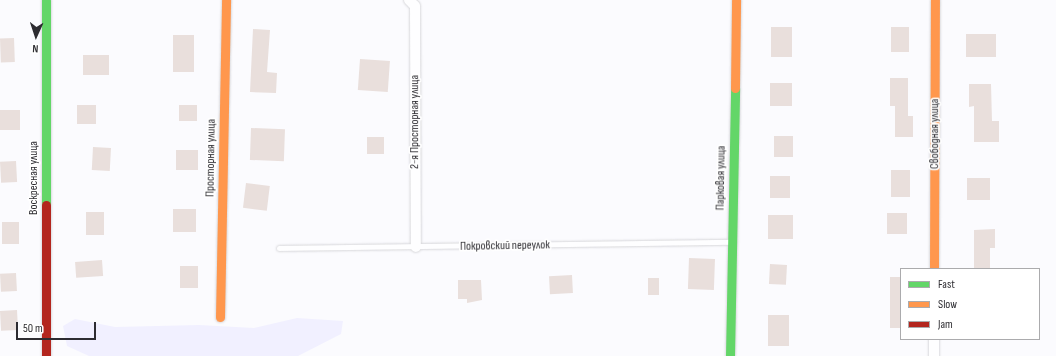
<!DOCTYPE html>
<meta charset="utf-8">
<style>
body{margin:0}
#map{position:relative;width:1056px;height:356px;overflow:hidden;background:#fbfbfe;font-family:"Sofia Sans Condensed",sans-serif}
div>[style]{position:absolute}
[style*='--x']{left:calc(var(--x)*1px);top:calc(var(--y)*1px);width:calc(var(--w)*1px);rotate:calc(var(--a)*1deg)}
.green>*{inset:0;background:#f1f0ff}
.building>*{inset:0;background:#e9dfdc;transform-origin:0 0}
.roads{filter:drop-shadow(0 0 1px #d7d7da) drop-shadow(0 0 1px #d7d7da)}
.lane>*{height:5px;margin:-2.5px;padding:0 2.5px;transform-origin:2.5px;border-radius:2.5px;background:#fefeff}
.street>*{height:10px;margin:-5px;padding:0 5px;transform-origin:5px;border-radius:5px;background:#fefeff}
.fast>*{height:9px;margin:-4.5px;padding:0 4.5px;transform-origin:4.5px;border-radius:4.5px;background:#63d668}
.slow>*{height:9px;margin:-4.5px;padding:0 4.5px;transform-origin:4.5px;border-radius:4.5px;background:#ff974d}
.jam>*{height:9px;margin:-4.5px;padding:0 4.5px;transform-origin:4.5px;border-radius:4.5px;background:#b3261e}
span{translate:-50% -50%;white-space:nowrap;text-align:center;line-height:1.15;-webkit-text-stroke:3.5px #fff;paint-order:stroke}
.street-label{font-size:12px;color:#2d2c31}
.legend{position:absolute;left:900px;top:268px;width:140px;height:72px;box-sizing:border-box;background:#fff;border:1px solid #ababad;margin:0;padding:5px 7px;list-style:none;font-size:12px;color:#2d2c31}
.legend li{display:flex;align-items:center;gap:8px;height:20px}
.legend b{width:20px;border:1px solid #ababad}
.north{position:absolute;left:16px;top:16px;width:40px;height:40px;-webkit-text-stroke:3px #fff;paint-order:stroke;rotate:183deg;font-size:11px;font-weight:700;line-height:16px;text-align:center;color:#2d2c31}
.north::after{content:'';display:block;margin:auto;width:14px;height:18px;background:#2d2c31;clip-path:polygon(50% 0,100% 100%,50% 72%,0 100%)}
.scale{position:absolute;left:16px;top:322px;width:80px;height:18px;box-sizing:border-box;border:2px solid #2d2c31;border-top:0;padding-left:5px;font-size:12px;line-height:14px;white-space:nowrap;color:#2d2c31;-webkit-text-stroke:3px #fff;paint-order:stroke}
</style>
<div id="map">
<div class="green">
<div style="clip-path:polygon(297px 318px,343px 321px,341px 334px,298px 356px,89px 356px,67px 346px,63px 326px,75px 319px,115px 327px,199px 325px,254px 328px)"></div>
</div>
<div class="building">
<div style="left:771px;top:27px;width:21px;height:30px"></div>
<div style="left:891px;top:27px;width:18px;height:25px"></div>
<div style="clip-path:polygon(253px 29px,270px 30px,267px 72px,277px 73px,276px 93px,250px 92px)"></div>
<div style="left:966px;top:34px;width:30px;height:23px"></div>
<div style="left:173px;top:35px;width:21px;height:37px"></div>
<div style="left:14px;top:38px;width:24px;height:14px;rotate:88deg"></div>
<div style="left:109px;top:55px;width:20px;height:26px;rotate:90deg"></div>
<div style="left:360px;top:59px;width:30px;height:31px;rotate:4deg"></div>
<div style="clip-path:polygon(890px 78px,908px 78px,908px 116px,913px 116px,913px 137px,895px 137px,895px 106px,890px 106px)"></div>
<div style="left:770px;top:83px;width:22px;height:23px"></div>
<div style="clip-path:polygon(969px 84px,991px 84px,992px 121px,999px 121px,999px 142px,974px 142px,974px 106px,969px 107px)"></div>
<div style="left:77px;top:105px;width:19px;height:19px"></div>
<div style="left:179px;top:105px;width:18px;height:16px"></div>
<div style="left:0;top:110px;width:20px;height:20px"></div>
<div style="left:251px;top:128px;width:34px;height:32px;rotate:2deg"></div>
<div style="left:793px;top:136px;width:21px;height:19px;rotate:90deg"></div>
<div style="left:367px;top:137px;width:17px;height:17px"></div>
<div style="left:93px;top:147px;width:18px;height:23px;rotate:3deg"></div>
<div style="left:176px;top:150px;width:22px;height:20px"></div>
<div style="left:16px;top:161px;width:21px;height:16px;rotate:87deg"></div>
<div style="left:891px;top:170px;width:19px;height:27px"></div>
<div style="left:770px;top:176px;width:20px;height:22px"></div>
<div style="left:967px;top:178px;width:23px;height:22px"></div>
<div style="left:246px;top:183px;width:24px;height:25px;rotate:7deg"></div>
<div style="left:173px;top:209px;width:23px;height:23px"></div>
<div style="left:86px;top:212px;width:18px;height:23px"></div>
<div style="left:887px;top:213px;width:20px;height:21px"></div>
<div style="left:768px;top:215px;width:25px;height:24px"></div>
<div style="left:2px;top:222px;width:17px;height:22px"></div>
<div style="clip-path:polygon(995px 229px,995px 248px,990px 248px,990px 269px,974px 269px,974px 230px)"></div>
<div style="left:689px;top:258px;width:26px;height:31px;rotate:2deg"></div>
<div style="left:102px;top:260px;width:16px;height:27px;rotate:86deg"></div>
<div style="left:770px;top:264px;width:17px;height:20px;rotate:3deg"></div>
<div style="left:180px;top:266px;width:18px;height:22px"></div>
<div style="left:16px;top:273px;width:18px;height:16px;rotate:87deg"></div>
<div style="left:572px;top:275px;width:18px;height:23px;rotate:87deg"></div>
<div style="left:890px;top:277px;width:11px;height:51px"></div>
<div style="left:648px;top:278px;width:11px;height:17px"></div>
<div style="clip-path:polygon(458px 280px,481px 280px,482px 300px,467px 303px,467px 299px,458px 299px)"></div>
<div style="left:17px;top:310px;width:20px;height:17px;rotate:87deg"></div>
<div style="left:768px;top:315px;width:21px;height:31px"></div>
</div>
<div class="roads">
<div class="lane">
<div style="--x:279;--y:248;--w:452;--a:-0.8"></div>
</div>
<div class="street">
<div style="--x:409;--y:0;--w:8;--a:45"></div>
<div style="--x:415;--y:6;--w:241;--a:89.8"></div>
<div style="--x:934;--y:356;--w:17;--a:-90"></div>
</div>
<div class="fast">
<div style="--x:46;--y:0;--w:205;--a:90"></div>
<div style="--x:730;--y:356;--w:268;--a:-88.9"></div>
</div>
<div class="slow">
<div style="--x:735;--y:88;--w:88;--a:-89.3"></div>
<div style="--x:934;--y:269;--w:269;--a:-89.8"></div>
<div style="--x:220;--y:317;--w:317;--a:-88.9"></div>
</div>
<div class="jam">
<div style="--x:46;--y:205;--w:151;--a:90"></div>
</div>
</div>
<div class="street-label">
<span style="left:415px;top:122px;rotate:-90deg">2-я Просторная улица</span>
<span style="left:935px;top:134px;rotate:-90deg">Свободная улица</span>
<span style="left:211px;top:158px;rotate:-89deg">Просторная улица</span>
<span style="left:34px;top:178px;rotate:-90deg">Воскресная улица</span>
<span style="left:721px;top:178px;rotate:-89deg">Парковая улица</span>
<span style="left:505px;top:246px;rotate:-1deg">Покровский переулок</span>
</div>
<ul class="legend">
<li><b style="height:5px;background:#63d668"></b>Fast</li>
<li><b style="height:5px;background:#ff974d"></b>Slow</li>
<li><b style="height:5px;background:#b3261e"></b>Jam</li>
</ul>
<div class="north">N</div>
<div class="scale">50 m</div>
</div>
